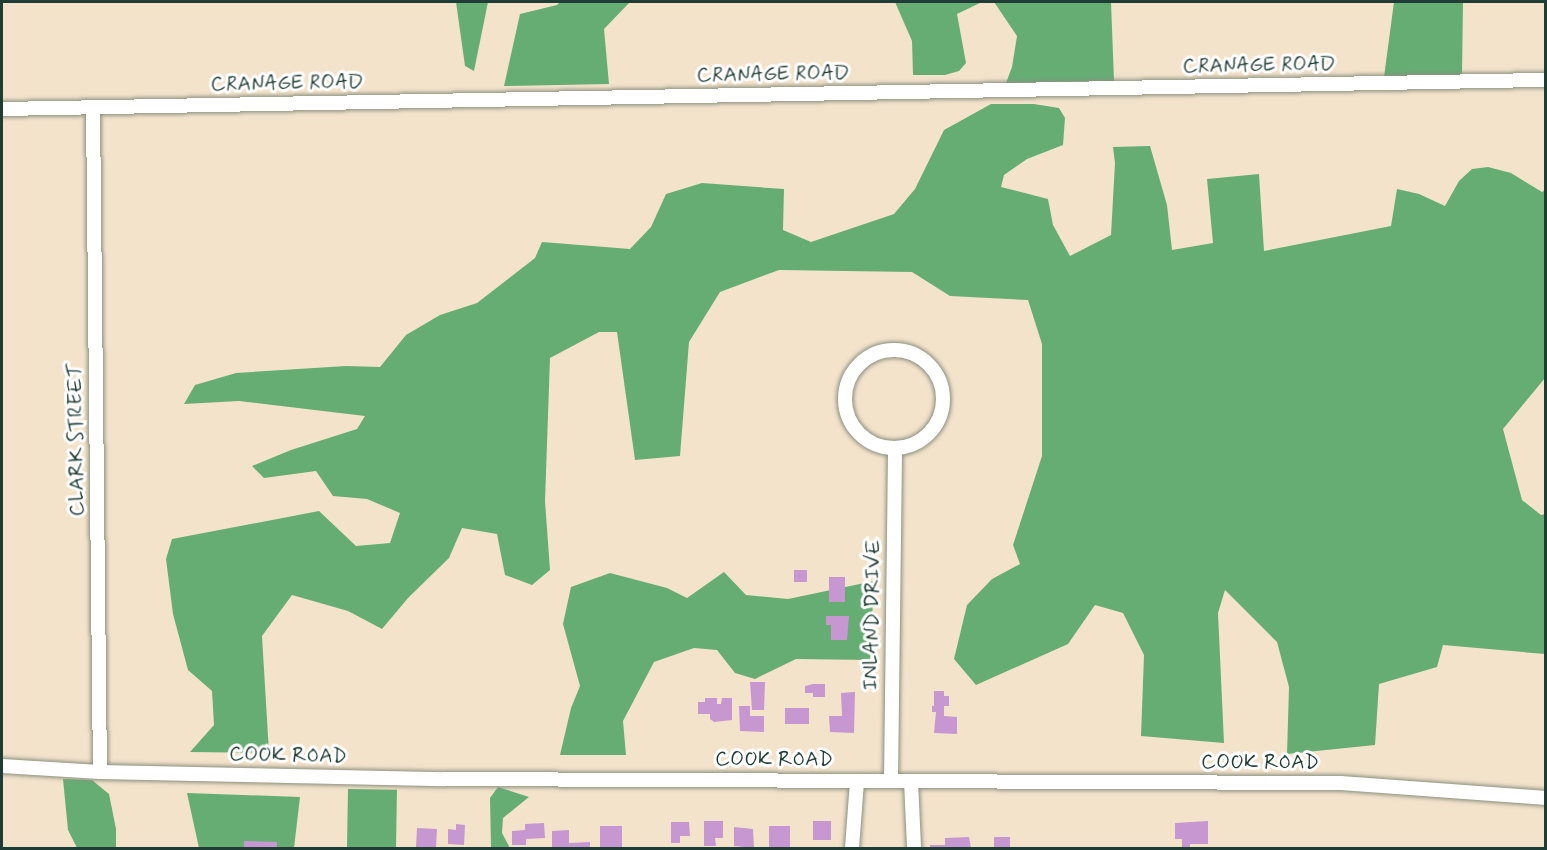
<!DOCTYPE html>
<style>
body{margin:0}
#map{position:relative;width:1547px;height:850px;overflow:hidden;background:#f4e3cb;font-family:Mynerve,sans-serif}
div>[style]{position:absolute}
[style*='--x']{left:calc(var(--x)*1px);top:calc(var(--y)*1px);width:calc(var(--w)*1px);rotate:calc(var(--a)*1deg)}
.forest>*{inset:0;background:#66ad74;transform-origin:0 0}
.building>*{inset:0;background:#c797d1;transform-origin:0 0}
.roads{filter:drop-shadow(0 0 2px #8a9080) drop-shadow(0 0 2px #8a9080)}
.minor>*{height:14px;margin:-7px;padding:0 7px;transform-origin:7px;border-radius:7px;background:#fff}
.minor>.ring{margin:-7px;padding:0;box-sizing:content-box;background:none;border:14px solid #fff;border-radius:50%}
span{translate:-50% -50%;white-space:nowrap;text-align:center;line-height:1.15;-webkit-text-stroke:6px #fff;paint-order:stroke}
.street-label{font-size:21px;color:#1f3d34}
.frame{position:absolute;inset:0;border:3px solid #1f3d34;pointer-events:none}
</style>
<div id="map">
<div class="forest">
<div style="clip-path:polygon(456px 2px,488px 2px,474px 71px,465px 66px)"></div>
<div style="clip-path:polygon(560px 2px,630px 2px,604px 29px,609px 84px,504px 86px,520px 14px,557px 5px)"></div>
<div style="clip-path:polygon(895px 2px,982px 2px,957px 14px,966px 63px,959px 71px,945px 75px,913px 75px,912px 41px)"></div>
<div style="clip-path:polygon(994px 2px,1111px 2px,1114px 81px,1006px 83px,1012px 67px,1017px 36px)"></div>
<div style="clip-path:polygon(1394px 2px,1463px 2px,1462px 76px,1384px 77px)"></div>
<div style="clip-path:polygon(991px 104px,1034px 104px,1059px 108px,1065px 118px,1063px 145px,1027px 159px,1004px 175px,1001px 187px,1048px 199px,1053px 225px,1070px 256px,1111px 235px,1115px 163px,1113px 147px,1150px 146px,1167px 205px,1172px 250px,1213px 243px,1207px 179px,1259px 174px,1264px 251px,1391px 226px,1397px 189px,1419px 194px,1445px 206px,1459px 181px,1472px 169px,1488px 167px,1511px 173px,1542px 192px,1545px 190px,1545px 378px,1503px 429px,1522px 500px,1541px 515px,1545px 514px,1545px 654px,1443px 645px,1437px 667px,1379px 684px,1375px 745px,1287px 754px,1289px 687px,1277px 642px,1225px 590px,1218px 613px,1224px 743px,1141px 736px,1144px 655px,1123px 613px,1095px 605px,1068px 644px,976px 685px,954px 659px,967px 605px,992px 579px,1020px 564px,1013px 545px,1042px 456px,1042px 344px,1028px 300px,950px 296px,912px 272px,779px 270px,720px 292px,689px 342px,680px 456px,635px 460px,617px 332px,599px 332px,550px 358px,545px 501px,550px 570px,532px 585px,505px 575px,497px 534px,462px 528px,449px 558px,408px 598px,382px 629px,348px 611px,292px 595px,262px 636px,269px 753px,190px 752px,214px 725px,212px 691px,188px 670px,173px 614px,166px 559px,172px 539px,319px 511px,356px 546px,390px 543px,400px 513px,367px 499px,333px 496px,316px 471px,264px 478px,252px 466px,291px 450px,357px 429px,365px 416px,239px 401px,184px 404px,195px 385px,236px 373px,346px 366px,380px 367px,406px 335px,440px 315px,477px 303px,535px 258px,542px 242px,630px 249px,651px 227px,666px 194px,702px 183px,784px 189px,783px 230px,811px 242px,894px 214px,915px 189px,944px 130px)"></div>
<div style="clip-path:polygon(724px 572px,746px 595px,788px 599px,874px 581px,870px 660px,796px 659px,755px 679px,735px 673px,717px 650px,694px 648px,654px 662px,623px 721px,626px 755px,560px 755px,571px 708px,580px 686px,563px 624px,571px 587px,610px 573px,667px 588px,687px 598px)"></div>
<div style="clip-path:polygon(63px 779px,92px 780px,109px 794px,116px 829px,116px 848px,77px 848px,68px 830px)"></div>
<div style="clip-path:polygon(498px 787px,529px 797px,503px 818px,502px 833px,510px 848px,491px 848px,490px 798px)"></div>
<div style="left:348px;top:789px;width:49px;height:59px;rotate:1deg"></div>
<div style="clip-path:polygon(187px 793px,300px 797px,294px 848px,199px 848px)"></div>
</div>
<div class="building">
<div style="left:794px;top:570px;width:13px;height:12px"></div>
<div style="left:829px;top:577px;width:16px;height:25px"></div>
<div style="clip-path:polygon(826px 616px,849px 616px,847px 640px,831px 640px,831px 625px,826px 625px)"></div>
<div style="clip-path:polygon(750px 682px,765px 682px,764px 710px,752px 710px)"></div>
<div style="clip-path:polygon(813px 684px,825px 684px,825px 697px,813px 697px,813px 693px,805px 693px,805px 686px)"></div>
<div style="clip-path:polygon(934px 691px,944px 691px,944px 696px,949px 696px,949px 706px,944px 706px,944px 716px,957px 717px,957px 734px,934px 733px,936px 712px,932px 712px,932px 706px,934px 706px)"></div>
<div style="clip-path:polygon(855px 692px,854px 733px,830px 732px,829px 716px,842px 716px,841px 693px)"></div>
<div style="clip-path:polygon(705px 698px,717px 698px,717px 704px,721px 704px,722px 698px,732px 698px,732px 720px,714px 722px,710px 719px,710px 714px,698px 714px,698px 702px,705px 702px)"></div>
<div style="clip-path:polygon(739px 706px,750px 706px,750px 716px,764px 716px,764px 732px,740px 731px)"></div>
<div style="left:785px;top:708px;width:24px;height:16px"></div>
<div style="clip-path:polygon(704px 821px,723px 821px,723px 838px,715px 838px,716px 846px,704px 846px)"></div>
<div style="left:813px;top:821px;width:18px;height:19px"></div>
<div style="clip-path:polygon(1208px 821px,1208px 844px,1190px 844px,1190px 848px,1182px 848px,1182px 839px,1175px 839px,1175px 823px)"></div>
<div style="clip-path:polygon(671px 822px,689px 822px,690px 836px,680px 836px,680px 843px,671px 843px)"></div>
<div style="clip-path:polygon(544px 823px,545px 838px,526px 839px,526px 845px,512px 845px,512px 831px,525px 830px,525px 824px)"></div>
<div style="clip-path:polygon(456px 824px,465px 825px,464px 845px,448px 844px,448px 829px,456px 830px)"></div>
<div style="left:600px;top:826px;width:22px;height:22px"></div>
<div style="left:769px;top:826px;width:21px;height:22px"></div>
<div style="clip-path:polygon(734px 827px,753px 829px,754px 848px,734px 846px)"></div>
<div style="left:417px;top:828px;width:20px;height:20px;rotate:3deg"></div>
<div style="clip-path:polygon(569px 830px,569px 843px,590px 842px,590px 848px,552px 848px,552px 831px)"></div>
<div style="clip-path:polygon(969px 837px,971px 848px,930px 848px,930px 845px,945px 845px,945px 838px)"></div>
<div style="left:1010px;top:837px;width:11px;height:16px;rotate:90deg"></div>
<div style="clip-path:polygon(244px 841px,277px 842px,277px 848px,244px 848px)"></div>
</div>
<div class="roads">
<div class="minor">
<div style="--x:93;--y:108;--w:664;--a:89.4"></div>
<div style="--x:2;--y:109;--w:1544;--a:-1.08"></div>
<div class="ring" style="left:845px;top:350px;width:84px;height:84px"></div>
<div style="--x:2;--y:766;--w:98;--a:3.5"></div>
<div style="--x:100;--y:772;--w:345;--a:1.2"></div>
<div style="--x:445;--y:779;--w:896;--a:0.26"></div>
<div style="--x:1341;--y:783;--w:206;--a:4.2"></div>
<div style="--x:891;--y:781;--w:332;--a:-89.3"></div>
<div style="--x:911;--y:781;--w:67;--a:87.4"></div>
<div style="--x:852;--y:848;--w:67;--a:-85.7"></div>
</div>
</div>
<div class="street-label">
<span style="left:1259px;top:65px;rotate:-1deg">CRANAGE ROAD</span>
<span style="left:773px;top:74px;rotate:-1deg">CRANAGE ROAD</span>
<span style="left:287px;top:83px;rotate:-1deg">CRANAGE ROAD</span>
<span style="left:76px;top:440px;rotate:-91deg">CLARK STREET</span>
<span style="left:872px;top:615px;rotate:-89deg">INLAND DRIVE</span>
<span style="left:288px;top:755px;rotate:1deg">COOK ROAD</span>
<span style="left:774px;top:759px">COOK ROAD</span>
<span style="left:1260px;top:762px">COOK ROAD</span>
</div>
<div class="frame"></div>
</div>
